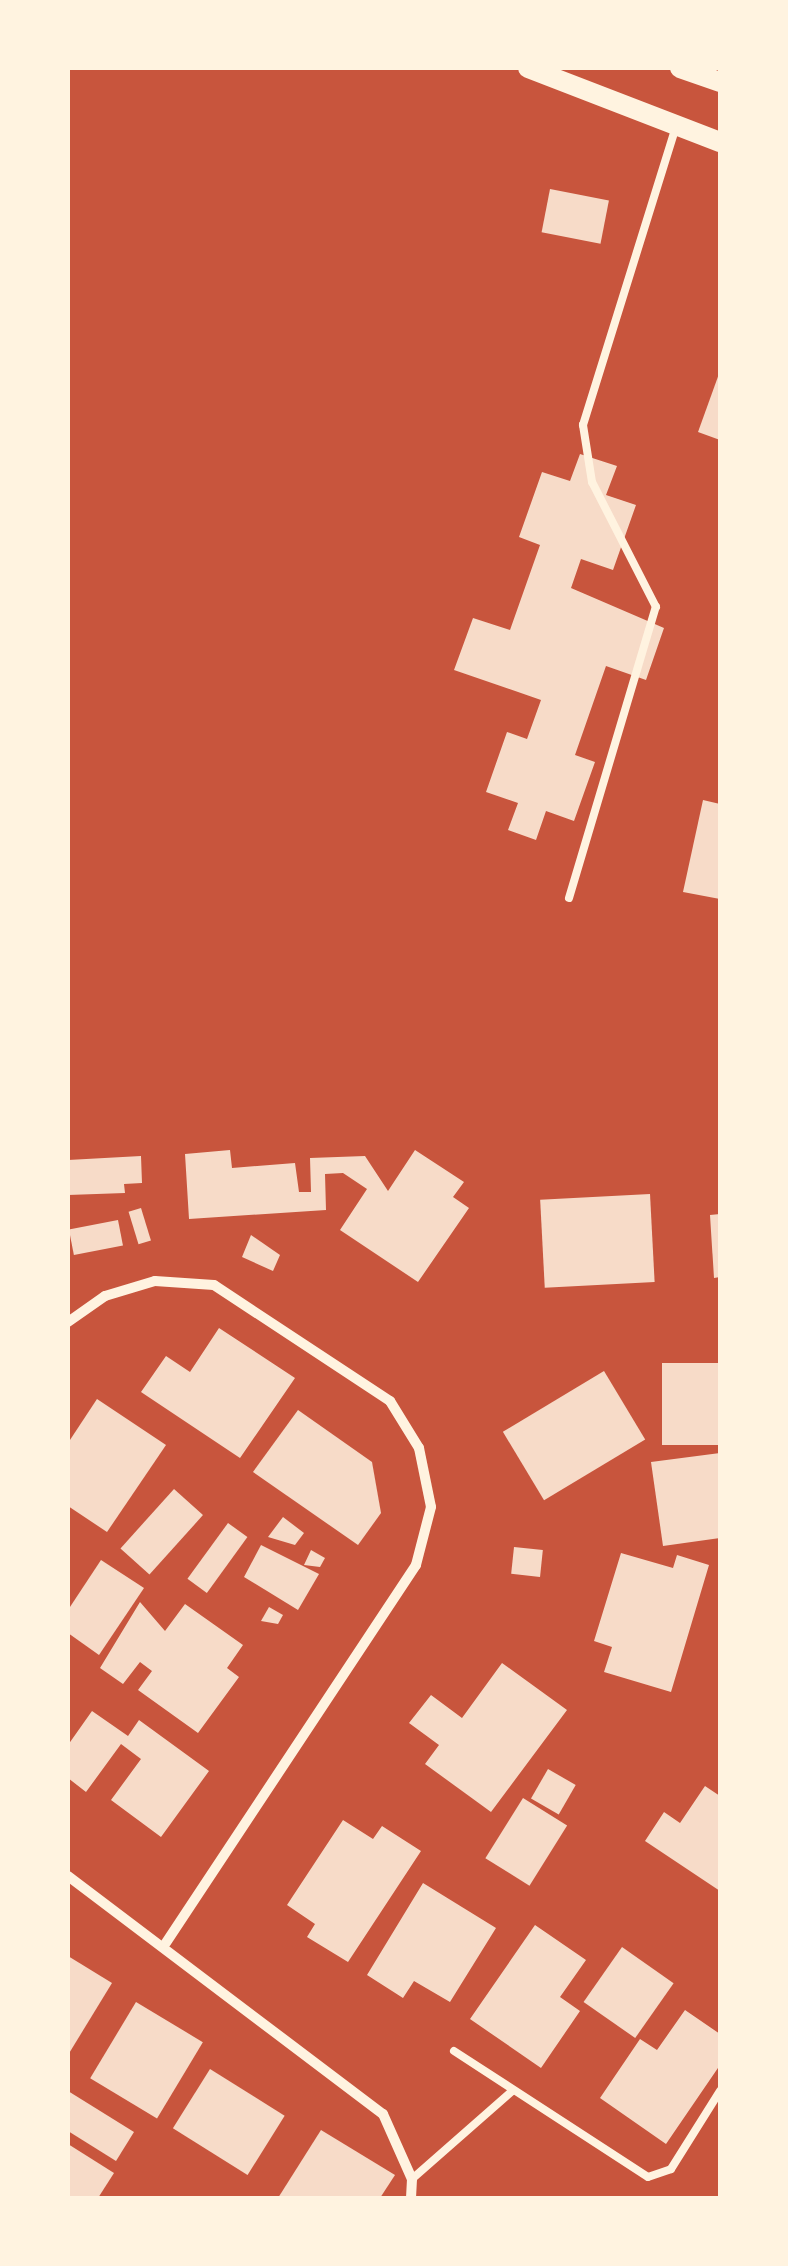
<!DOCTYPE html>
<style>
body{margin:0}
#map{position:relative;width:788px;height:2266px;overflow:hidden;background:#c8553d;font-family:"Fira Sans",sans-serif}
div>[style]{position:absolute}
[style*='--x']{left:calc(var(--x)*1px);top:calc(var(--y)*1px);width:calc(var(--w)*1px);rotate:calc(var(--a)*1deg)}
.building>*{inset:0;background:#f7dbc8;transform-origin:0 0}
.service>*{height:8px;margin:-4px;padding:0 4px;transform-origin:4px;border-radius:4px;background:#fff3e0}
.minor>*{height:10px;margin:-5px;padding:0 5px;transform-origin:5px;border-radius:5px;background:#fff3e0}
.secondary>*{height:20px;margin:-10px;padding:0 10px;transform-origin:10px;border-radius:10px;background:#fff3e0}
span{translate:-50% -50%;white-space:nowrap;text-align:center;line-height:1.15;-webkit-text-stroke:10px #fff3e0;paint-order:stroke}
.frame{position:absolute;inset:0;border:70px solid #fff3e0;pointer-events:none}
</style>
<div id="map">
<div class="building">
<div style="left:550px;top:189px;width:60px;height:44px;rotate:11deg"></div>
<div style="clip-path:polygon(720px 371px,720px 440px,698px 432px)"></div>
<div style="clip-path:polygon(580px 454px,617px 466px,606px 495px,636px 505px,613px 570px,581px 559px,571px 588px,664px 628px,646px 680px,606px 666px,575px 755px,595px 762px,574px 821px,546px 811px,536px 840px,508px 830px,518px 803px,486px 792px,507px 732px,527px 739px,541px 700px,454px 670px,473px 618px,510px 630px,540px 545px,519px 537px,542px 472px,570px 481px)"></div>
<div style="clip-path:polygon(703px 800px,720px 804px,720px 899px,683px 892px)"></div>
<div style="clip-path:polygon(230px 1150px,232px 1168px,295px 1163px,299px 1192px,311px 1192px,310px 1158px,365px 1156px,388px 1191px,415px 1150px,464px 1182px,453px 1197px,469px 1208px,418px 1282px,340px 1230px,367px 1189px,343px 1173px,325px 1174px,326px 1210px,189px 1219px,185px 1154px)"></div>
<div style="clip-path:polygon(141px 1156px,142px 1183px,124px 1184px,125px 1193px,68px 1195px,68px 1160px)"></div>
<div style="left:650px;top:1194px;width:88px;height:110px;rotate:87deg"></div>
<div style="left:141px;top:1208px;width:34px;height:13px;rotate:73deg"></div>
<div style="clip-path:polygon(720px 1214px,720px 1277px,714px 1278px,710px 1215px)"></div>
<div style="left:118px;top:1220px;width:26px;height:50px;rotate:79deg"></div>
<div style="clip-path:polygon(251px 1235px,280px 1255px,273px 1271px,242px 1257px)"></div>
<div style="clip-path:polygon(219px 1328px,295px 1378px,240px 1458px,141px 1392px,166px 1356px,190px 1372px)"></div>
<div style="left:720px;top:1363px;width:82px;height:58px;rotate:90deg"></div>
<div style="left:604px;top:1371px;width:80px;height:118px;rotate:59deg"></div>
<div style="clip-path:polygon(97px 1399px,166px 1445px,107px 1532px,68px 1506px,68px 1443px)"></div>
<div style="clip-path:polygon(298px 1410px,372px 1462px,381px 1513px,358px 1545px,253px 1472px)"></div>
<div style="clip-path:polygon(720px 1453px,720px 1538px,663px 1546px,651px 1462px)"></div>
<div style="left:174px;top:1489px;width:39px;height:80px;rotate:42deg"></div>
<div style="clip-path:polygon(283px 1517px,304px 1533px,295px 1545px,268px 1537px)"></div>
<div style="left:228px;top:1523px;width:24px;height:69px;rotate:36deg"></div>
<div style="clip-path:polygon(261px 1545px,319px 1574px,298px 1610px,244px 1577px)"></div>
<div style="left:514px;top:1547px;width:29px;height:27px;rotate:6deg"></div>
<div style="clip-path:polygon(311px 1550px,325px 1558px,320px 1567px,304px 1565px)"></div>
<div style="clip-path:polygon(621px 1553px,673px 1568px,677px 1555px,709px 1565px,671px 1692px,604px 1672px,612px 1647px,594px 1641px)"></div>
<div style="clip-path:polygon(101px 1560px,144px 1588px,99px 1655px,68px 1633px,68px 1610px)"></div>
<div style="clip-path:polygon(140px 1602px,165px 1631px,185px 1604px,243px 1645px,227px 1668px,239px 1677px,198px 1733px,138px 1690px,152px 1671px,140px 1662px,123px 1684px,100px 1668px)"></div>
<div style="clip-path:polygon(269px 1607px,283px 1615px,278px 1624px,261px 1621px)"></div>
<div style="clip-path:polygon(502px 1663px,567px 1710px,491px 1812px,425px 1764px,439px 1745px,409px 1723px,431px 1695px,462px 1718px)"></div>
<div style="clip-path:polygon(92px 1711px,128px 1736px,139px 1720px,209px 1771px,161px 1837px,111px 1800px,141px 1759px,121px 1744px,86px 1792px,68px 1778px,68px 1745px)"></div>
<div style="left:548px;top:1769px;width:32px;height:34px;rotate:30deg"></div>
<div style="clip-path:polygon(705px 1786px,720px 1796px,720px 1891px,645px 1841px,664px 1812px,680px 1823px)"></div>
<div style="left:523px;top:1798px;width:52px;height:71px;rotate:32deg"></div>
<div style="clip-path:polygon(343px 1820px,373px 1839px,382px 1826px,421px 1851px,348px 1962px,307px 1937px,315px 1924px,287px 1905px)"></div>
<div style="clip-path:polygon(423px 1883px,496px 1928px,450px 2002px,414px 1981px,403px 1998px,367px 1975px)"></div>
<div style="clip-path:polygon(535px 1925px,586px 1960px,560px 1997px,580px 2011px,541px 2068px,470px 2019px)"></div>
<div style="left:622px;top:1947px;width:63px;height:67px;rotate:35deg"></div>
<div style="clip-path:polygon(68px 1956px,112px 1983px,68px 2055px)"></div>
<div style="left:136px;top:2002px;width:78px;height:89px;rotate:31deg"></div>
<div style="clip-path:polygon(685px 2010px,720px 2034px,720px 2065px,666px 2144px,600px 2098px,640px 2039px,657px 2050px)"></div>
<div style="left:210px;top:2069px;width:88px;height:70px;rotate:32deg"></div>
<div style="clip-path:polygon(68px 2091px,134px 2132px,116px 2161px,68px 2131px)"></div>
<div style="clip-path:polygon(321px 2130px,395px 2175px,380px 2198px,278px 2198px)"></div>
<div style="clip-path:polygon(68px 2144px,114px 2173px,98px 2198px,68px 2198px)"></div>
</div>
<div class="service">
<div style="--x:569;--y:898;--w:304;--a:-73.4"></div>
<div style="--x:656;--y:607;--w:140;--a:-117.1"></div>
<div style="--x:592;--y:482;--w:58;--a:-99"></div>
<div style="--x:583;--y:425;--w:309;--a:-72.7"></div>
<div style="--x:454;--y:2051;--w:231;--a:33"></div>
<div style="--x:648;--y:2177;--w:24;--a:-19"></div>
<div style="--x:671;--y:2169;--w:92;--a:-57.9"></div>
<div style="--x:412;--y:2179;--w:133;--a:-41.3"></div>
</div>
<div class="minor">
<div style="--x:68;--y:1322;--w:45;--a:-35.1"></div>
<div style="--x:105;--y:1296;--w:52;--a:-16.7"></div>
<div style="--x:155;--y:1281;--w:59;--a:3.9"></div>
<div style="--x:214;--y:1285;--w:211;--a:33.4"></div>
<div style="--x:390;--y:1401;--w:55;--a:58.3"></div>
<div style="--x:419;--y:1448;--w:60;--a:78.5"></div>
<div style="--x:431;--y:1507;--w:60;--a:104.5"></div>
<div style="--x:416;--y:1565;--w:453;--a:123.5"></div>
<div style="--x:68;--y:1876;--w:395;--a:37.1"></div>
<div style="--x:383;--y:2114;--w:71;--a:66"></div>
<div style="--x:412;--y:2179;--w:19;--a:93"></div>
</div>
<div class="secondary">
<div style="--x:528;--y:68;--w:206;--a:21.1"></div>
<div style="--x:680;--y:68;--w:42;--a:19.3"></div>
</div>
<div class="frame"></div>
</div>
